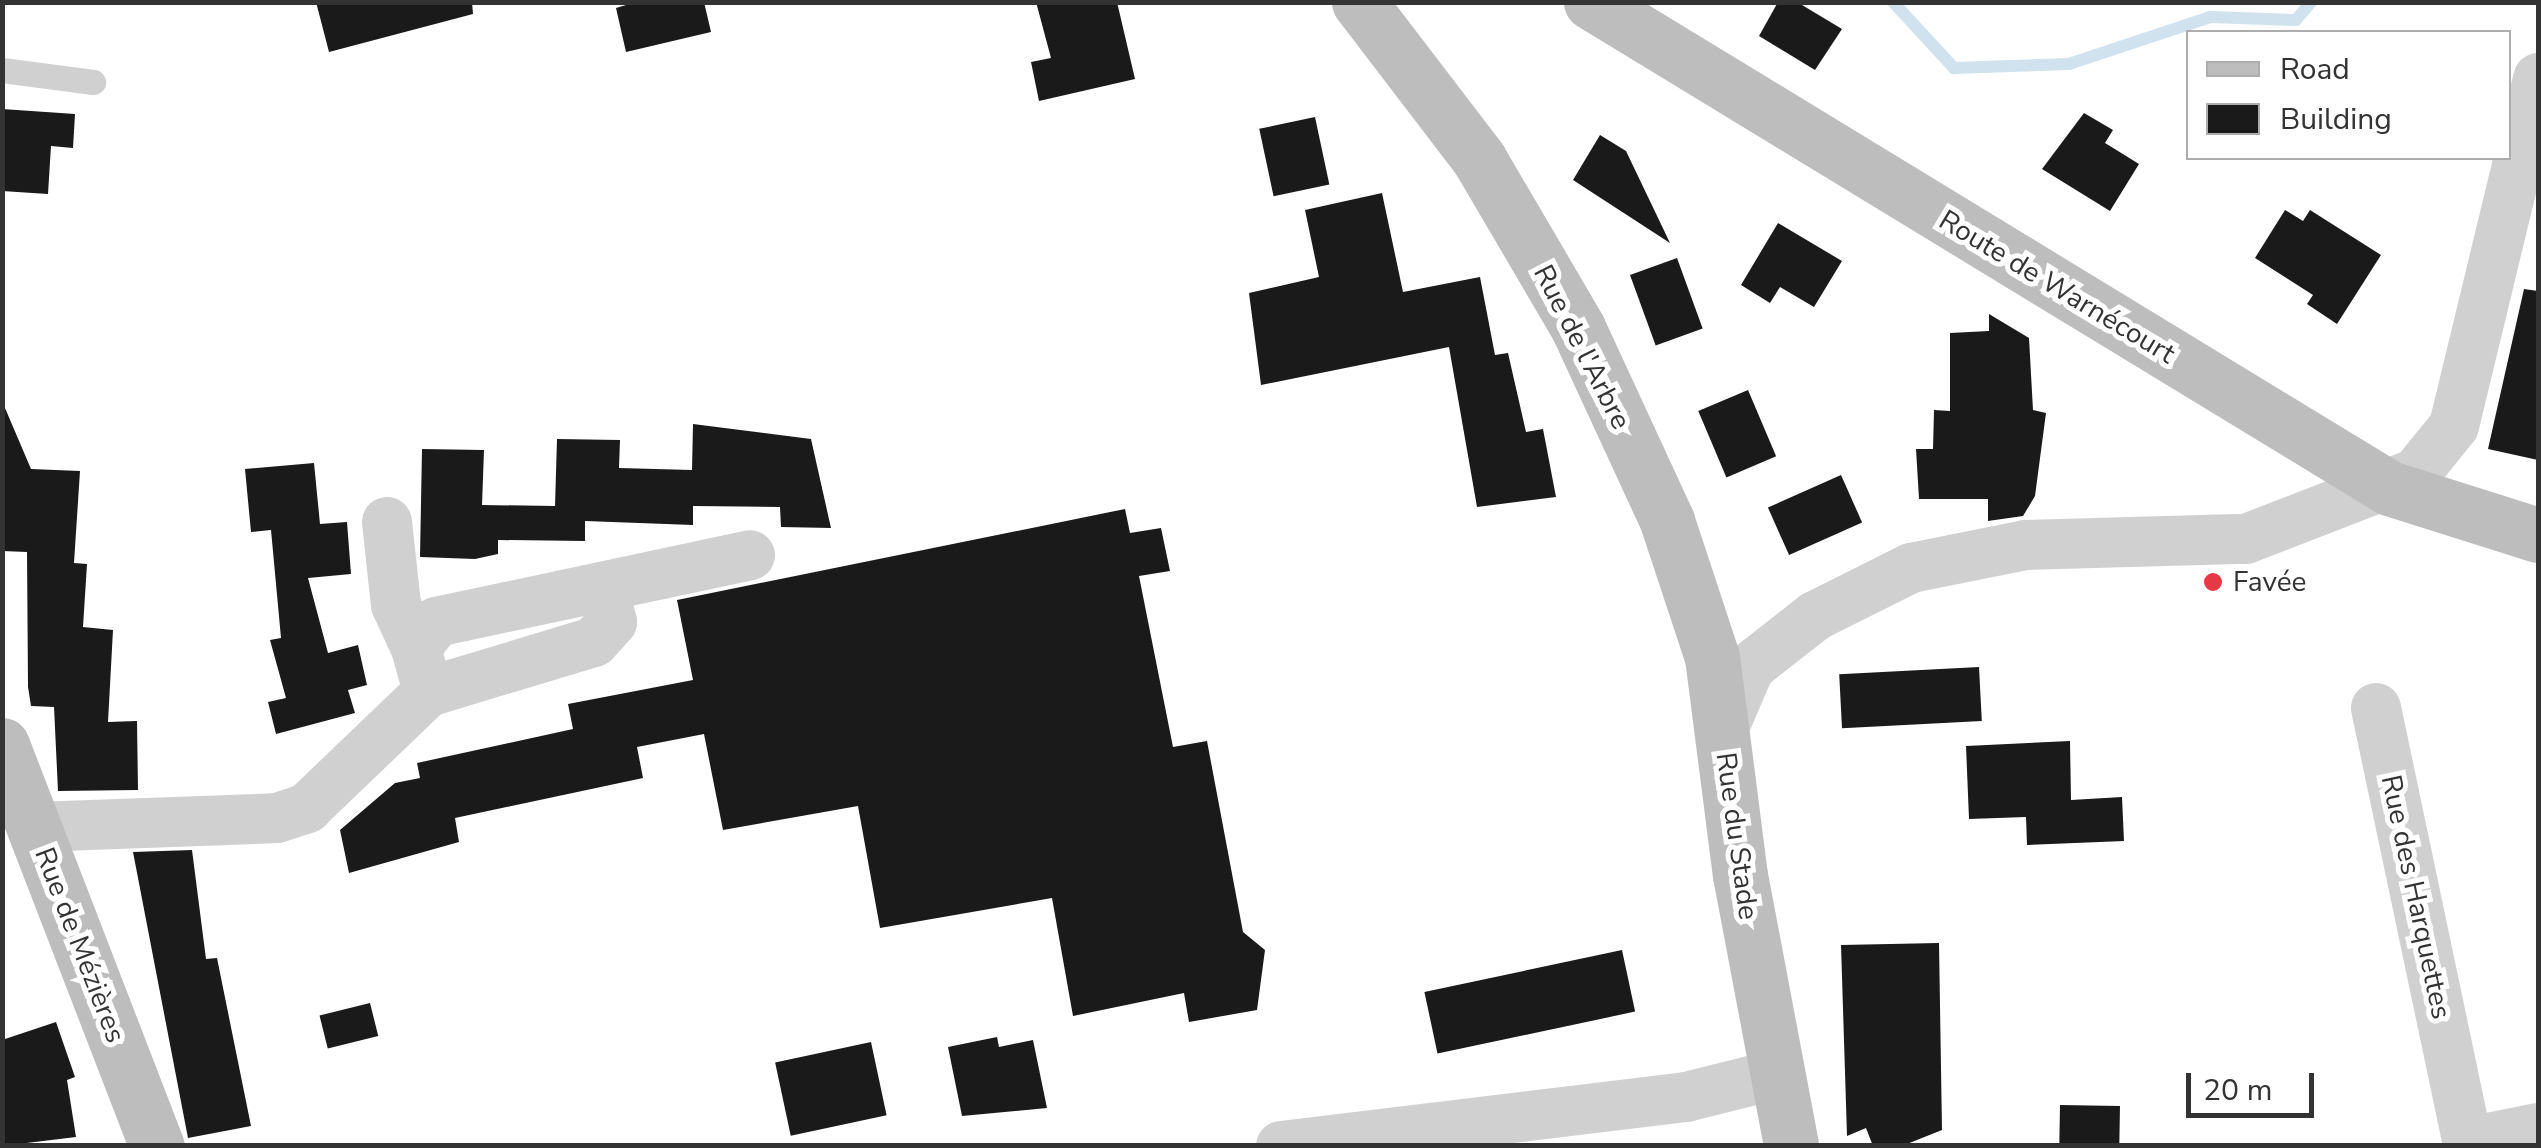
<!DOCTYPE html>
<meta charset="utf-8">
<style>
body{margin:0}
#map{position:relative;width:2541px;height:1148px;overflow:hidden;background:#fff;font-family:"Nunito Sans",sans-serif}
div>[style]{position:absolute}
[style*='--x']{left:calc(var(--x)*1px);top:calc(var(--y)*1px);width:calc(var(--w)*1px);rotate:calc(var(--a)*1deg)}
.stream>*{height:12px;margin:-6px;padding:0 6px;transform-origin:6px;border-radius:6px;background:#cfe2ee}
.building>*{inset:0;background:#1a1a1a;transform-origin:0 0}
.lane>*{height:25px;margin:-12.5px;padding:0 12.5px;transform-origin:12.5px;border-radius:12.5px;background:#d0d0d0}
.street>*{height:50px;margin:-25px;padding:0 25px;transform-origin:25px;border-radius:25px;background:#d0d0d0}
.secondary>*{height:55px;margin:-27.5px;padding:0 27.5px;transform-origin:27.5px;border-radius:27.5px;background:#bdbdbd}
.dots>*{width:28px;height:28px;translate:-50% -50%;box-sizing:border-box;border:5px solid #fff;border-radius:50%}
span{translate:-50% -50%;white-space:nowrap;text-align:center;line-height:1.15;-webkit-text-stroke:10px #fff;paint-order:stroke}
.street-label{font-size:28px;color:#333}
.poi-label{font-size:28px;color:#333}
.left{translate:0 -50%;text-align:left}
.frame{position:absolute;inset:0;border:5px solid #333;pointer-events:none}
.legend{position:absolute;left:2186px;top:30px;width:325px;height:130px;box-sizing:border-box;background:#fff;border:2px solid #adadad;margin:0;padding:12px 18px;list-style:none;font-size:30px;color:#333}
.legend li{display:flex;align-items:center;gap:20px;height:50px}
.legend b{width:50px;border:2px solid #adadad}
.scale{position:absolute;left:2186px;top:1073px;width:128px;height:45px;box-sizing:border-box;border:5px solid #333;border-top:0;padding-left:12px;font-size:30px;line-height:35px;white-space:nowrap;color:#333;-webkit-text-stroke:8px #fff;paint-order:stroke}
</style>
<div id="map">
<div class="stream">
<div style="--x:1893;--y:2;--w:90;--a:47.3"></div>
<div style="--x:1954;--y:68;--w:115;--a:-2"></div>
<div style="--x:2069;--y:64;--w:149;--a:-18.4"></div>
<div style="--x:2210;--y:17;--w:86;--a:2"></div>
<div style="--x:2296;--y:20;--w:23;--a:-50"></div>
</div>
<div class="building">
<div style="clip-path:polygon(316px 2px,472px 2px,473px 14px,329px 52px)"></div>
<div style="clip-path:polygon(636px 2px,704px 2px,711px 32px,626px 52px,616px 8px)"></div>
<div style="clip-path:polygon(1036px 2px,1117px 2px,1135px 79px,1039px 101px,1031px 62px,1051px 58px)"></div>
<div style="clip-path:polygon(1778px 2px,1797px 2px,1842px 29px,1815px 70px,1759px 36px)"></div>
<div style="clip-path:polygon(2px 109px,75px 114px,73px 148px,51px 146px,48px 194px,2px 191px)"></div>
<div style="clip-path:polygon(2084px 113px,2113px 130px,2105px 143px,2139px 164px,2110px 211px,2042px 169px)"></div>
<div style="left:1315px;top:117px;width:69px;height:57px;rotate:78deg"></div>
<div style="clip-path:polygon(1600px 135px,1626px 151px,1670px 243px,1573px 180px)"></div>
<div style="clip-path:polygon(1382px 193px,1403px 292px,1480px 277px,1495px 355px,1508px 353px,1526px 432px,1543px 429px,1556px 497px,1477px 507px,1449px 347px,1261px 385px,1249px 293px,1319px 277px,1305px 210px)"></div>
<div style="clip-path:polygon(2285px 210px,2303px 221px,2310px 210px,2381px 255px,2337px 324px,2307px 304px,2313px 295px,2255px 258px)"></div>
<div style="clip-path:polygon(1778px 223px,1842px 261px,1814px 307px,1780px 287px,1770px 303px,1741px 285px)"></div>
<div style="left:1677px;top:258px;width:75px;height:50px;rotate:70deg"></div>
<div style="clip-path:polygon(2524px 289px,2538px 291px,2538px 460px,2488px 449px)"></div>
<div style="clip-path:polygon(1989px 314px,2029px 338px,2033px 410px,2046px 413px,2035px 496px,2023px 516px,1988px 521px,1988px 499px,1919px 499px,1916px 449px,1933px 449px,1934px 410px,1950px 411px,1950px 333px,1989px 331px)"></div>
<div style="left:1748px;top:390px;width:72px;height:54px;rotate:67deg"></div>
<div style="clip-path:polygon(2px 401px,31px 469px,80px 471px,74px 563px,87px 564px,83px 627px,113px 630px,108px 722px,137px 721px,138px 790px,58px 791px,54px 707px,31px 706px,28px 687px,27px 552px,2px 551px)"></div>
<div style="clip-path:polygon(693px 424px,811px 439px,831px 528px,781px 527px,780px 507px,693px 506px,693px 525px,585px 521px,585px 541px,498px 540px,498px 554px,475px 559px,420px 557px,422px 449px,484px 450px,482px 505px,555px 506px,557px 439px,620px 440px,619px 468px,692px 470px)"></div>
<div style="clip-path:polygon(314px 463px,320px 524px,347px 522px,351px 574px,308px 578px,328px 653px,358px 645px,367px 685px,348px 690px,355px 713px,276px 734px,268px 702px,286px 698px,270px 640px,281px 638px,271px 530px,251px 532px,245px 469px)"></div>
<div style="left:1841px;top:475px;width:52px;height:80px;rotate:66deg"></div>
<div style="clip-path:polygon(1125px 509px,1130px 533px,1161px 528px,1170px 571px,1139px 576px,1173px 747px,1207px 741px,1243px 932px,1265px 950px,1257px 1010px,1189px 1022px,1184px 993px,1073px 1016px,1052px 898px,880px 928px,858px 806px,723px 830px,704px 734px,637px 747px,643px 778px,455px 818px,459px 842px,349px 873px,340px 830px,395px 783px,420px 778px,417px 763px,573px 729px,568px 704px,693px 680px,677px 600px)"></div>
<div style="left:1979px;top:667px;width:54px;height:140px;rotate:87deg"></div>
<div style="clip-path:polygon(2070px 741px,2071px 800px,2122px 797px,2124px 841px,2027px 845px,2026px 817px,1969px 819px,1966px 746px)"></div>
<div style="clip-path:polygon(192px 850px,206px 959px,217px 958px,251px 1126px,188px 1138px,133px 852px)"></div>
<div style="clip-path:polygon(1939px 943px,1942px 1130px,1902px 1146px,1873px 1146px,1866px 1128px,1847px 1136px,1841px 945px)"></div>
<div style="left:1622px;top:950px;width:63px;height:202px;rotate:78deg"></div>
<div style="left:370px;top:1003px;width:34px;height:52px;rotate:76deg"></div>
<div style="clip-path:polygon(56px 1022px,75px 1077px,67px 1080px,76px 1137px,2px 1146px,2px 1040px)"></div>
<div style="clip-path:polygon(997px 1037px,999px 1047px,1033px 1040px,1047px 1108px,962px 1116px,948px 1047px)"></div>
<div style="left:871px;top:1042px;width:75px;height:98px;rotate:78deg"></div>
<div style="left:2060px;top:1105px;width:60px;height:41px;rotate:1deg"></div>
</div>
<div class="lane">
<div style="--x:2;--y:70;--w:92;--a:7.5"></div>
</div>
<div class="street">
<div style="--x:387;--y:522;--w:83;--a:83.8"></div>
<div style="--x:396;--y:605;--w:47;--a:65.1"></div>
<div style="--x:428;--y:692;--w:46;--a:-105.3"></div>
<div style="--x:416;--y:648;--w:33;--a:-52"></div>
<div style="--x:436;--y:622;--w:321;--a:-12"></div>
<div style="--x:2376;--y:708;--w:448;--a:78.1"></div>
<div style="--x:1722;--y:732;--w:71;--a:-66.7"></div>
<div style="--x:1750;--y:667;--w:83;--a:-38.1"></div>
<div style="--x:1815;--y:616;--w:107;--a:-26.6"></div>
<div style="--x:1911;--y:568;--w:117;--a:-11.3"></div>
<div style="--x:2026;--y:545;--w:220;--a:-1.6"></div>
<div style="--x:2246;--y:539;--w:182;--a:-21.2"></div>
<div style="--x:2416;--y:473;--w:60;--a:-51"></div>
<div style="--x:2454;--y:426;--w:358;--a:-76.4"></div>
<div style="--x:35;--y:827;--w:242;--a:-2.1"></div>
<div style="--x:277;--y:818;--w:32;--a:-18"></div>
<div style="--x:307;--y:808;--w:168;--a:-43.8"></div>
<div style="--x:428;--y:692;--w:173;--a:-16.8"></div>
<div style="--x:594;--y:642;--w:27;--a:-48"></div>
<div style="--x:612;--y:622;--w:33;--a:-104"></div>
<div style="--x:2468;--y:1142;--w:71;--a:-11.3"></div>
<div style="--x:1281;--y:1146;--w:408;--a:-6.9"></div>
<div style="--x:1686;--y:1097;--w:95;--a:-14"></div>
</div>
<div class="secondary">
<div style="--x:1359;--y:2;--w:198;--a:52.6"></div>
<div style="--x:1479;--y:159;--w:196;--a:59.6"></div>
<div style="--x:1578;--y:328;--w:213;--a:65.2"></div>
<div style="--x:1667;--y:521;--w:143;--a:71.7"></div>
<div style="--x:1712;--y:657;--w:220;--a:82.7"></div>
<div style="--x:1740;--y:875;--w:276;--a:79.3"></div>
<div style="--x:1591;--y:2;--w:934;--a:31.34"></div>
<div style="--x:2389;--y:488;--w:156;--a:17.5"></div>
<div style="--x:2;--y:745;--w:430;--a:68.9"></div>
</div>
<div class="dots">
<div style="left:2213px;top:582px;background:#e63946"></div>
</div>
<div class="street-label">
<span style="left:2057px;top:287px;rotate:31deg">Route de Warnécourt</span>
<span style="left:1582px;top:347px;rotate:63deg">Rue de l'Arbre</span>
<span style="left:1737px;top:836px;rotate:82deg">Rue du Stade</span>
<span style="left:2416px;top:897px;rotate:78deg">Rue des Harquettes</span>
<span style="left:80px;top:945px;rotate:69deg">Rue de Mézières</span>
</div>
<div class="poi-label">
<span class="left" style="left:2233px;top:582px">Favée</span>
</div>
<div class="frame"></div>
<ul class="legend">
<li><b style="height:12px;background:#bdbdbd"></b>Road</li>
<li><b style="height:28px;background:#1a1a1a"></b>Building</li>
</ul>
<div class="scale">20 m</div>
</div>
